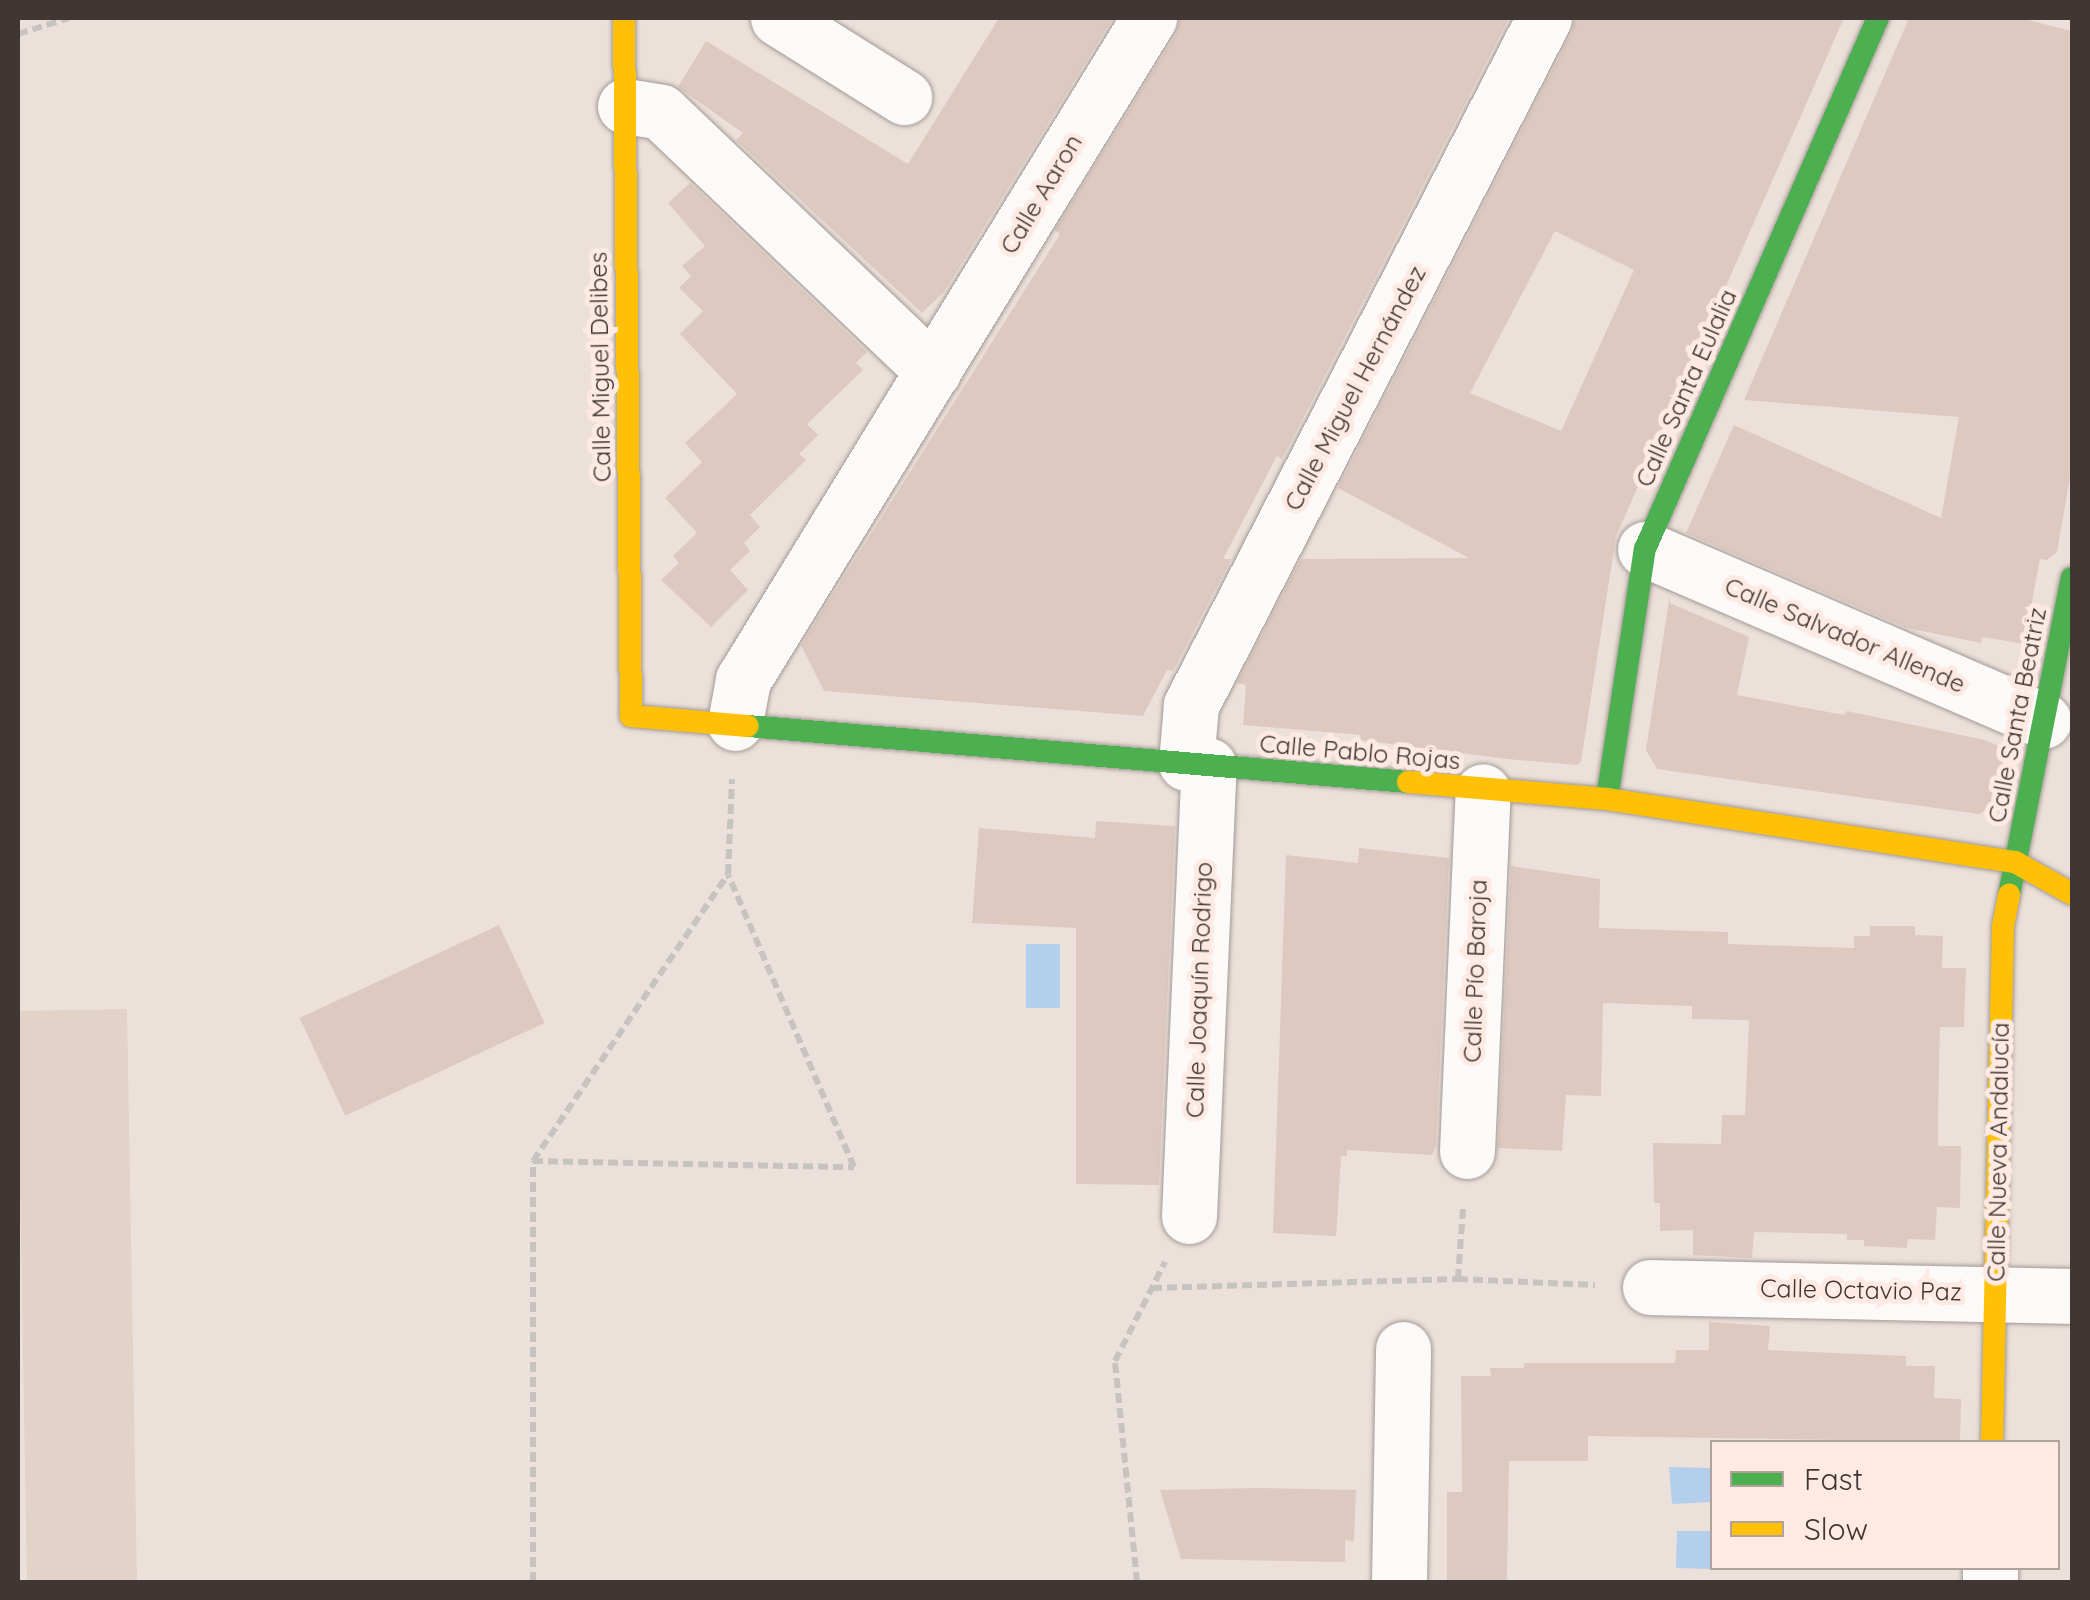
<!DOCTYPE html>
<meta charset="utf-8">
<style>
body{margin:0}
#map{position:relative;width:2090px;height:1600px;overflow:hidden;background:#ece0da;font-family:Quicksand,sans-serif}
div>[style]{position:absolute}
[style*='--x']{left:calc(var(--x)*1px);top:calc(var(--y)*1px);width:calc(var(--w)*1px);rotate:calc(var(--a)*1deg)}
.industrial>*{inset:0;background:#e2d2c8;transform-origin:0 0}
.water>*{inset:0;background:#b3cfeb;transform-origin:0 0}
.building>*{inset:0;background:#dec9c0;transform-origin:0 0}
.path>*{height:6px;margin-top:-3px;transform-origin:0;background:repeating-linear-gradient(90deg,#c7c3c1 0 10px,transparent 0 15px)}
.roads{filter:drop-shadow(0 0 2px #a39a95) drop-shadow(0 0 2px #a39a95)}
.street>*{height:55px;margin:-27.5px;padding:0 27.5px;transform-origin:27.5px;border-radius:27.5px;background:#fcfaf9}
.fast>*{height:22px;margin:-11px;padding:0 11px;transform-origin:11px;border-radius:11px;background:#4caf50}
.slow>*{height:22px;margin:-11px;padding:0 11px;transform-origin:11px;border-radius:11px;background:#ffc107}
span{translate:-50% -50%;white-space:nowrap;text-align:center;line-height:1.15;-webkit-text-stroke:10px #feeae2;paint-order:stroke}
.street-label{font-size:25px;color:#403633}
.frame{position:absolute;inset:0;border:20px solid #403633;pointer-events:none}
.legend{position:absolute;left:1710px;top:1440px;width:350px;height:130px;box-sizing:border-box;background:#feeae2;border:2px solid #b2a29c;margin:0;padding:12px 18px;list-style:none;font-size:30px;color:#403633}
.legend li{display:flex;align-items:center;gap:20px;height:50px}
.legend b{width:50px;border:2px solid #b2a29c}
</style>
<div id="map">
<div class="industrial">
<div style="left:127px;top:1009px;width:573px;height:110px;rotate:89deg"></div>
</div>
<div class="water">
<div style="left:1026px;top:944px;width:34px;height:64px"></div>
<div style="clip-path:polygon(1669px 1467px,1712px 1468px,1712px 1502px,1672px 1504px)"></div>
<div style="clip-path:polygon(1677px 1531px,1712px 1531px,1712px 1568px,1743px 1570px,1676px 1568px)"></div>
</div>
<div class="building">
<div style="clip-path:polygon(999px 18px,1113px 18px,944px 292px,922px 313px,736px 140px,743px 133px,678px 87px,706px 41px,908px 164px)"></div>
<div style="clip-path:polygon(1180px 18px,1509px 18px,1282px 459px,1277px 456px,1223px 559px,1231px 559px,1173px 671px,1167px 670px,1143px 716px,824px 691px,801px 645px,1060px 234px,1055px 230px,1176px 34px)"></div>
<div style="clip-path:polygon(evenodd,1575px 18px,1844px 18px,1678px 395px,1667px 395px,1677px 399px,1616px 536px,1581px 762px,1577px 765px,1507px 759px,1360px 740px,1361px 735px,1243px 725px,1246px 685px,1237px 683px,1301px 559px,1469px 558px,1338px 488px,1572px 32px,1575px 18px,1555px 231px,1634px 270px,1561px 431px,1470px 393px,1555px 231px)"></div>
<div style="clip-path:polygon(1909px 18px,2020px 18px,2072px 31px,2072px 466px,2057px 552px,2047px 560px,2040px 559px,2024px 644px,1982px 637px,1981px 643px,1907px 628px,1686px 533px,1734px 425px,1941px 518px,1959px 417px,1744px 400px)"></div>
<div style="clip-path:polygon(690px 183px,867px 352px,856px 363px,863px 370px,807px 424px,818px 435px,799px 454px,806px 460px,750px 515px,760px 527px,744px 543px,750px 551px,730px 570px,748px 590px,711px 627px,661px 580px,679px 563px,673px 556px,697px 533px,665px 498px,702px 462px,685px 443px,737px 394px,680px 334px,703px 311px,679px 288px,691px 276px,682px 266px,705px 246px,668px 203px)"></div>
<div style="clip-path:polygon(1670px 594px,1670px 603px,1749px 637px,1737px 695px,1844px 715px,1847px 711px,1985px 740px,2006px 749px,1995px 804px,1979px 814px,1657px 769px,1646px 750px)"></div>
<div style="clip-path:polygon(1096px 821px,1175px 826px,1159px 1185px,1076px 1184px,1076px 928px,972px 923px,979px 828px,1095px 838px)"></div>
<div style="clip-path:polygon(1359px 848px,1449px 858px,1436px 1145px,1432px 1155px,1347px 1150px,1347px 1156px,1341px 1156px,1336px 1236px,1273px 1233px,1286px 855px,1358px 863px)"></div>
<div style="clip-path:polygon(1511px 866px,1600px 879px,1599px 928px,1728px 932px,1728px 944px,1854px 948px,1854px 936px,1870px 936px,1870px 926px,1915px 926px,1915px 935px,1943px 936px,1942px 968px,1966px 968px,1964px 1027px,1940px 1027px,1938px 1114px,1938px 1146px,1961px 1146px,1960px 1208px,1937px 1207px,1935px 1240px,1908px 1239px,1907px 1248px,1864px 1246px,1864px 1240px,1847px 1240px,1847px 1234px,1754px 1232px,1752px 1258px,1693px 1255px,1693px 1230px,1660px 1231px,1660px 1203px,1654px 1203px,1653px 1143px,1721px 1144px,1722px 1115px,1745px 1115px,1749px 1020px,1692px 1019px,1692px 1006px,1603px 1003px,1601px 1096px,1566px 1095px,1562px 1151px,1498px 1148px)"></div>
<div style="left:499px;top:925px;width:108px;height:220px;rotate:65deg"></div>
<div style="clip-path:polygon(1709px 1322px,1770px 1326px,1768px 1350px,1906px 1356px,1906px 1366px,1935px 1366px,1934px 1398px,1961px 1399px,1960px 1442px,1588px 1436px,1588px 1461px,1509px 1461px,1507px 1582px,1447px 1582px,1447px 1492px,1462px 1492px,1461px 1376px,1491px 1376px,1490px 1368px,1524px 1368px,1524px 1363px,1675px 1363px,1676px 1350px,1709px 1350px)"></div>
<div style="clip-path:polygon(1258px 1488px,1356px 1490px,1354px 1541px,1345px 1540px,1345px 1562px,1181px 1559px,1160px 1490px)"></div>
</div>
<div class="path">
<div style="--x:18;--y:34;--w:53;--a:-17.4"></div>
<div style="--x:533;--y:1161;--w:321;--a:1.1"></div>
<div style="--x:854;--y:1167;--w:318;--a:-113.3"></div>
<div style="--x:1458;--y:1279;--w:72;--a:-86"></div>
<div style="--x:1152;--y:1288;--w:306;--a:-1.7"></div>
<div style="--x:1458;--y:1279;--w:137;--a:2.5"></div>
<div style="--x:533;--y:1582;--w:421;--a:-90"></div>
<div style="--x:533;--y:1161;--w:347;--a:-55.8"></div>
<div style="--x:728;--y:874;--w:95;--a:-87.6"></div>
<div style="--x:1137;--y:1582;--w:222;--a:-95.7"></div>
<div style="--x:1115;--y:1361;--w:111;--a:-63.2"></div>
</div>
<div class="roads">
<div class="street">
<div style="--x:778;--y:18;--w:149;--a:32.1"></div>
<div style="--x:625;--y:106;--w:36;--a:9"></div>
<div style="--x:661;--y:112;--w:376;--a:43.6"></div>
<div style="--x:1645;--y:549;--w:434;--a:23.3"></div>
<div style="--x:735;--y:723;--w:44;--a:-79.5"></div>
<div style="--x:743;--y:680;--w:777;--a:-58.48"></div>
<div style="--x:1186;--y:763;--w:58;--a:-85.1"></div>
<div style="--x:1191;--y:705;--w:772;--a:-62.8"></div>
<div style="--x:1467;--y:1151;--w:360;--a:-87.5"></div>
<div style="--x:1189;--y:1216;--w:451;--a:-87.5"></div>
<div style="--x:1650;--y:1287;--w:422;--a:1.2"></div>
<div style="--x:1399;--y:1582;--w:233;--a:-89"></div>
<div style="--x:1990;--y:1582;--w:14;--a:-90"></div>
</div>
<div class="fast">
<div style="--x:748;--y:726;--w:662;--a:4.85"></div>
<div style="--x:1607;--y:799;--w:253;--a:-81.4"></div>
<div style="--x:1645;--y:549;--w:580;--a:-66.31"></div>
<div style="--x:2009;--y:895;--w:323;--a:-78.8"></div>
</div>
<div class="slow">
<div style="--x:624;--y:18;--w:698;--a:89.43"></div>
<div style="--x:631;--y:716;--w:117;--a:4.9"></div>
<div style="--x:1408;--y:782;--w:200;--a:4.9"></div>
<div style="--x:1607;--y:799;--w:413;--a:8.8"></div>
<div style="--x:2015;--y:862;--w:65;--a:29.3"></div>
<div style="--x:1992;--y:1442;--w:516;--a:-88.78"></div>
<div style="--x:2003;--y:926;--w:32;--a:-79"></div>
</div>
</div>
<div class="street-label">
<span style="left:1041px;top:194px;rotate:-59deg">Calle Aaron</span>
<span style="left:600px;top:367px;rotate:-91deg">Calle Miguel Delibes</span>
<span style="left:1355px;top:388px;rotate:-62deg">Calle Miguel Hernández</span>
<span style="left:1686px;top:388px;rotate:-66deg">Calle Santa Eulalia</span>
<span style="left:1845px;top:635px;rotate:23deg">Calle Salvador Allende</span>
<span style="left:2017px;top:715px;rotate:-79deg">Calle Santa Beatriz</span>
<span style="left:1360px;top:752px;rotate:5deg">Calle Pablo Rojas</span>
<span style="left:1475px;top:971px;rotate:-88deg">Calle Pío Baroja</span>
<span style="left:1199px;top:990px;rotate:-88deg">Calle Joaquín Rodrigo</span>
<span style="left:1998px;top:1152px;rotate:-89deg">Calle Nueva Andalucía</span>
<span style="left:1861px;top:1290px;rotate:1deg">Calle Octavio Paz</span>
</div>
<div class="frame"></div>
<ul class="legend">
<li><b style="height:12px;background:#4caf50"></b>Fast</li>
<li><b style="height:12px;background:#ffc107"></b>Slow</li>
</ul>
</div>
